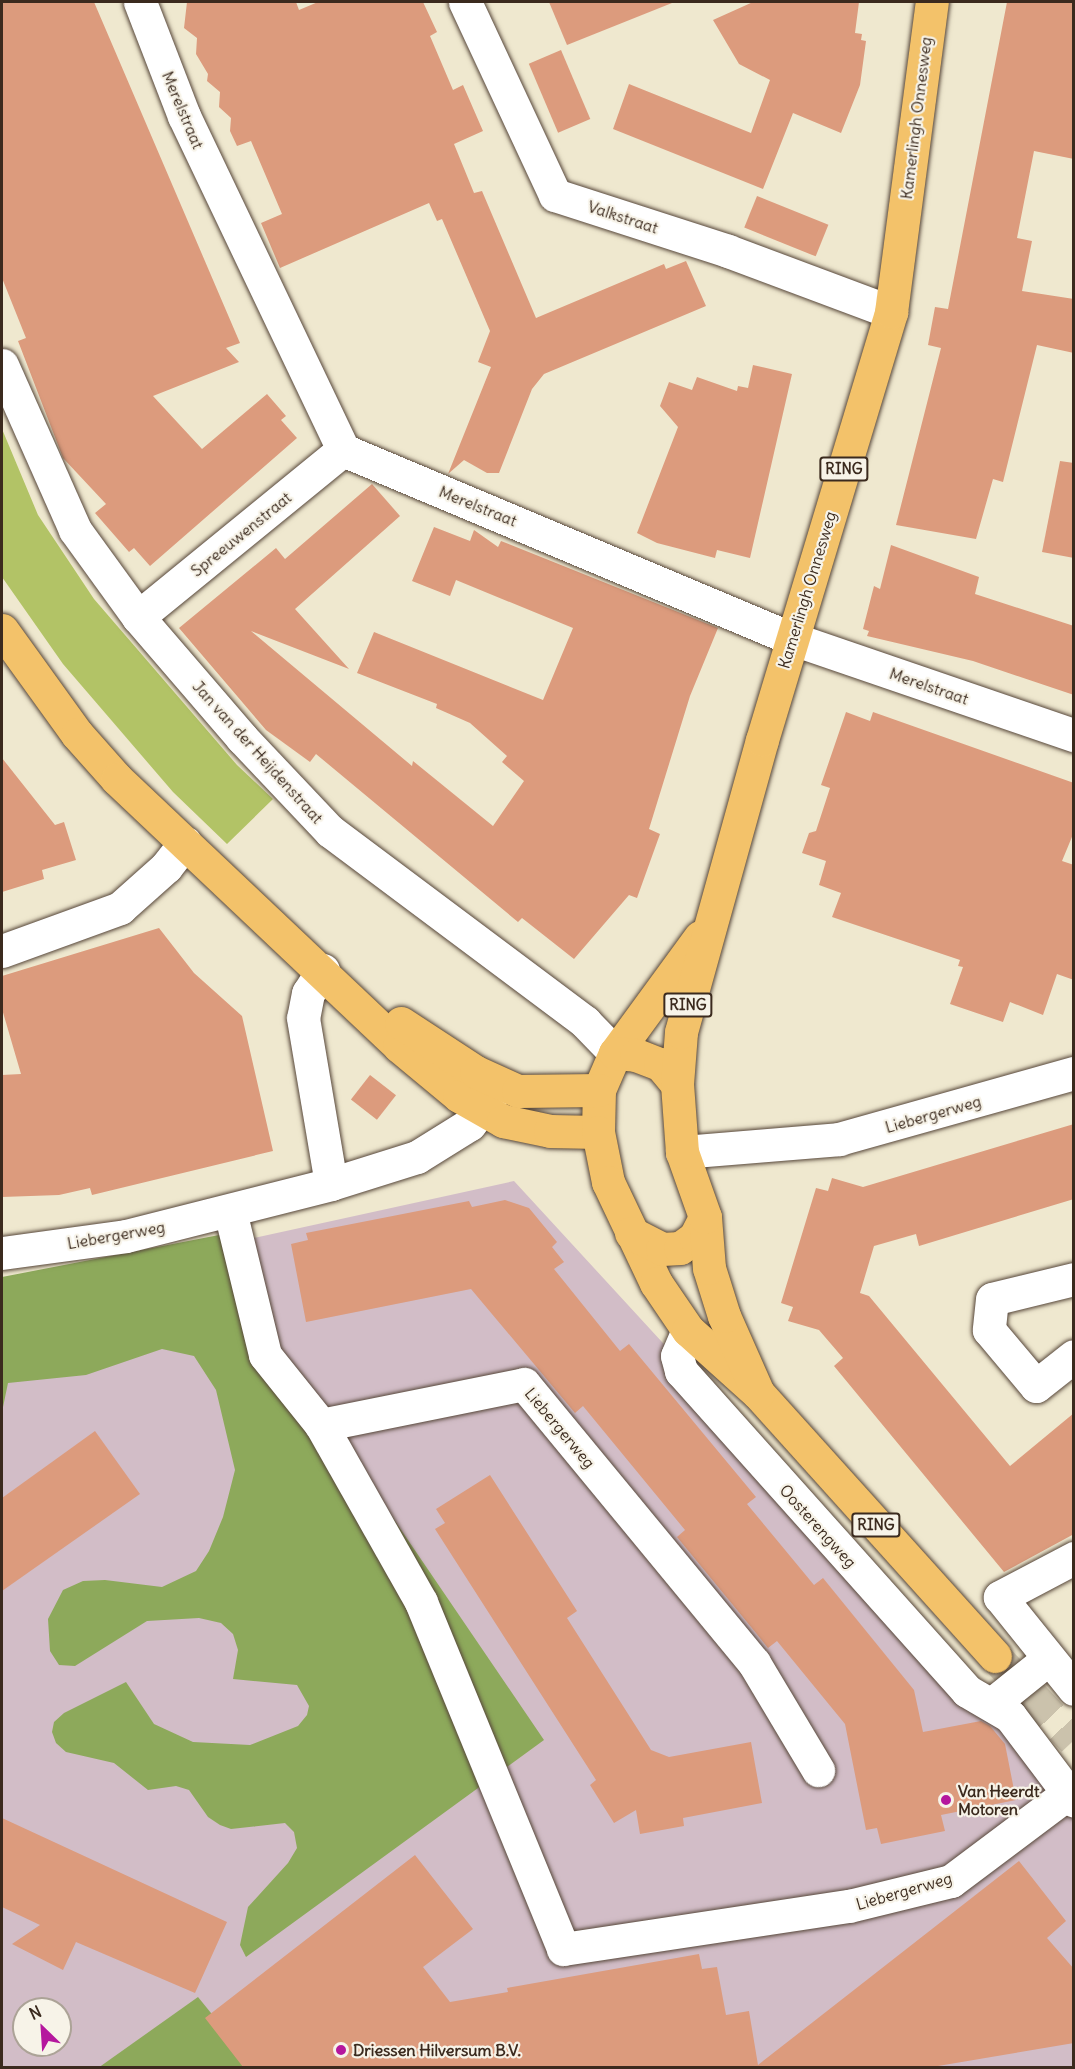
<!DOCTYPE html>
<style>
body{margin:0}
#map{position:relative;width:1075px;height:2069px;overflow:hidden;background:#efe8cf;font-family:Delius,sans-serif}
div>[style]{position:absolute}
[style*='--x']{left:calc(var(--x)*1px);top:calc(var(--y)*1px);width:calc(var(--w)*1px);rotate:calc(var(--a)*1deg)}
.industrial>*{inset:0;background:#d2bdc7}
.green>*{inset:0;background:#b2c366}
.forest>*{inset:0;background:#8da95b}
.building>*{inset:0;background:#dc9b7d;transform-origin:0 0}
.major-tunnel>*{height:33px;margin-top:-16.5px;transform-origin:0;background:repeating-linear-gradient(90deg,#cbc2ac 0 33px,transparent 0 49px)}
.roads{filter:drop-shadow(0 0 2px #564639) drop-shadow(0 0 2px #564639)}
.minor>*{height:33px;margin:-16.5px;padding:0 16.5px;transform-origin:16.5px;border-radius:16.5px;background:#fff}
.major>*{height:33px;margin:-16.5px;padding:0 16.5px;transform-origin:16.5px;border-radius:16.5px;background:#f3c26a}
.dots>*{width:16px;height:16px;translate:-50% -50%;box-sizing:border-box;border:3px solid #f7f3e8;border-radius:50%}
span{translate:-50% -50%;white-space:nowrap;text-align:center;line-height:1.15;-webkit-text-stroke:4.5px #f7f3e8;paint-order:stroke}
.shield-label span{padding:2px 4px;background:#f7f3e8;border:2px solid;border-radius:4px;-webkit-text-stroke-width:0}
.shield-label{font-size:15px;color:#3b2a1e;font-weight:700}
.street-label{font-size:16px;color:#3b2a1e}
.poi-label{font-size:16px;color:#3b2a1e;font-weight:700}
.left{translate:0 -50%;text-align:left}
.frame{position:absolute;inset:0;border:3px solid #3b2a1e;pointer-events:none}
.north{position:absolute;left:12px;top:1997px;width:60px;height:60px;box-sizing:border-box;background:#f7f3e8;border:2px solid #aca397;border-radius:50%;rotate:335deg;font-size:16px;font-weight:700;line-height:24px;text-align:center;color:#3b2a1e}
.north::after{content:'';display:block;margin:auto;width:21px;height:27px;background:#b5179e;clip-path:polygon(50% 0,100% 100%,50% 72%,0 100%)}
</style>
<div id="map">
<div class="industrial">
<div style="clip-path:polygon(evenodd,514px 1181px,1073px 1789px,1073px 2067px,2px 2067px,2px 1283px,99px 1272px,514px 1181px,24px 2009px,60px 2009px,60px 2045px,24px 2045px,24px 2009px)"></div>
</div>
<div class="green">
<div style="clip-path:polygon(2px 429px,38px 515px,94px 599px,237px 765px,273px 799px,227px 844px,173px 792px,63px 664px,2px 577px)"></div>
</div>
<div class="forest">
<div style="clip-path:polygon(245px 1230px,263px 1327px,544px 1740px,246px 1957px,240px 1945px,248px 1907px,288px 1863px,297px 1848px,294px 1832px,285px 1823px,231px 1829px,220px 1825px,208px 1817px,189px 1790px,176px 1786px,148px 1790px,114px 1763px,66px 1752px,56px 1743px,52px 1732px,54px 1722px,64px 1713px,126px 1682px,154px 1724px,193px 1742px,250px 1745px,298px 1726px,307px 1715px,309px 1706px,297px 1685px,233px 1679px,238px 1650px,233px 1634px,221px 1623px,199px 1618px,147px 1621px,75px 1666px,59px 1665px,50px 1651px,48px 1619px,63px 1590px,83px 1581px,105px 1580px,162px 1587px,196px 1571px,209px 1551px,223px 1517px,235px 1470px,216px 1390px,194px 1356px,162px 1349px,86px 1375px,8px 1383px,2px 1412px,2px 1277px)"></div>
<div style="clip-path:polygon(198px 1997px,255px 2067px,98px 2068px)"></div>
</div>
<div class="building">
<div style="clip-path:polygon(2px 2px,94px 2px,240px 343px,226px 348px,239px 362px,153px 396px,202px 449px,267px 394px,286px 416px,281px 420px,297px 438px,150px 566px,134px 548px,129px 552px,95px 513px,106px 504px,63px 458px,18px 341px,26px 338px,2px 278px)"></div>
<div style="clip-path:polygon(187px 2px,296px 2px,299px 10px,318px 2px,423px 2px,437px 32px,430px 36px,453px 90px,463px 85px,483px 131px,454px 144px,474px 193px,482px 191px,536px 318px,664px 264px,666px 269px,686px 261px,706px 306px,544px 374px,532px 389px,499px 473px,487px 473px,464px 460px,448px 474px,491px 367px,478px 362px,490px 331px,442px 219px,437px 221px,429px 203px,280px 268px,261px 223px,282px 214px,251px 141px,237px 146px,230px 131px,231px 118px,219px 107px,220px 92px,207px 81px,208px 74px,196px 54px,197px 38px,184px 28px)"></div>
<div style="clip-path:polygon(549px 2px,672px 2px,672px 3px,567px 45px)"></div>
<div style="clip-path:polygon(753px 2px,859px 2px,855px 33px,862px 34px,861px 40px,866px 41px,860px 85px,841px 133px,793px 113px,763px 189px,613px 129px,629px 84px,751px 133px,770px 80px,739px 64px,713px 20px)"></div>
<div style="clip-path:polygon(1007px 2px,1074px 2px,1074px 159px,1034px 151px,1017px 238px,1032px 241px,1022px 291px,1074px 299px,1074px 353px,1037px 345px,1003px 482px,993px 479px,976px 539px,896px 525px,941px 348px,928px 345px,935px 307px,948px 309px)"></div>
<div style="left:561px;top:50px;width:75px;height:35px;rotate:67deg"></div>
<div style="left:757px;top:196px;width:77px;height:34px;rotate:22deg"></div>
<div style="clip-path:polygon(753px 365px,792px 374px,750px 558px,717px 550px,715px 558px,657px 543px,637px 533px,678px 427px,660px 406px,669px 382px,692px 390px,697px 377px,737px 391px,738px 386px,748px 388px)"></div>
<div style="clip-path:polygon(1060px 461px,1074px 463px,1074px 558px,1042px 552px)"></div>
<div style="clip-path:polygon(372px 484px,400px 516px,295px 609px,349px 669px,251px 631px,412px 766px,413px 761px,493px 826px,524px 781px,502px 762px,507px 756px,470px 723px,436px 708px,437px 704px,357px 673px,374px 632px,543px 700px,573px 628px,456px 580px,450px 596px,412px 581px,434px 527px,470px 541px,474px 530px,498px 547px,501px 541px,718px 628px,690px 696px,649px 829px,660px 834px,637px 898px,629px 895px,574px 959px,522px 918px,518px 922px,316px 754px,310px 762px,266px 730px,179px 628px,276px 548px,285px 559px)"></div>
<div style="clip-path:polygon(891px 545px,979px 577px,975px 594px,1074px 626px,1074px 695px,973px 661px,867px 636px,869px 631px,863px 629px,874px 586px,880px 589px)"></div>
<div style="clip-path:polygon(846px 712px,870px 721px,873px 712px,1074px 783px,1074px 832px,1062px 861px,1074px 865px,1074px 980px,1057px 974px,1043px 1015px,1010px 1002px,1003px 1022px,950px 1004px,963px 967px,958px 966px,960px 960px,832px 917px,841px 893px,819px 885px,826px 861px,802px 853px,809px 833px,816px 831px,830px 788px,821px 785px)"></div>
<div style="clip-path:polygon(2px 758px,55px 825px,64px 822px,76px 860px,42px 870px,44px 879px,2px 892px)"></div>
<div style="clip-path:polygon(159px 928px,194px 973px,242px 1016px,273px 1151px,92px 1195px,90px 1188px,59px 1195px,2px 1197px,2px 1075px,21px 1074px,2px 1009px,2px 976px)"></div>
<div style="left:370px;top:1075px;width:33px;height:31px;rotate:38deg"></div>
<div style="clip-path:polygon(1074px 1124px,1074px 1199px,919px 1246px,916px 1234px,874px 1246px,860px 1293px,869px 1296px,1010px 1466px,1074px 1413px,1074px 1534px,1004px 1572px,834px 1366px,843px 1358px,819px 1330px,788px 1321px,793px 1307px,781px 1303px,816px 1188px,828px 1191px,832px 1178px,863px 1187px)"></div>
<div style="clip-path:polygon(505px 1200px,529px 1208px,557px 1242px,552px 1247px,564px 1262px,554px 1269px,620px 1351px,629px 1344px,756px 1497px,747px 1504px,814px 1585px,823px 1578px,914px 1690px,923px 1732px,981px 1721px,990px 1726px,1005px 1744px,1016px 1800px,941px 1815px,945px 1831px,881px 1844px,877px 1828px,866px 1830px,845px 1724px,777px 1641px,768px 1648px,756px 1633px,677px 1537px,685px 1530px,583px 1406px,575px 1413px,471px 1289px,306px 1322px,291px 1244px,308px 1240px,306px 1233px,469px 1201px,472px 1207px)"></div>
<div style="clip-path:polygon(95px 1431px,140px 1494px,2px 1591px,2px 1498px)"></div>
<div style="clip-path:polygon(490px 1475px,577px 1611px,567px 1618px,651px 1750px,669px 1757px,751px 1742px,762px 1803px,683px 1818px,684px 1826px,640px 1834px,636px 1810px,614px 1823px,590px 1785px,596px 1780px,435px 1529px,445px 1523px,436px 1509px)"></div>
<div style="clip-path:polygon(2px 1818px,227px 1922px,195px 1993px,76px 1942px,63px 1970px,12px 1944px,40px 1925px,2px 1907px)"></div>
<div style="clip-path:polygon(415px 1855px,473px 1929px,423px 1967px,450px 2002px,508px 1992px,507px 1988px,699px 1954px,702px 1969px,717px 1967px,726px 2015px,749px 2011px,758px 2065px,1019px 1861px,1066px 1921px,1047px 1938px,1074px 1969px,1074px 2043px,932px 2067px,243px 2067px,205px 2018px)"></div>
</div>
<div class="major-tunnel">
<div style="--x:995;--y:1656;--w:115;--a:46.8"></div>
</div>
<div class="roads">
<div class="minor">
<div style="--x:140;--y:2;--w:122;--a:68.9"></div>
<div style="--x:184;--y:116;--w:370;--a:64.5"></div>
<div style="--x:343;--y:450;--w:488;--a:22.8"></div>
<div style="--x:793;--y:639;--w:297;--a:18.9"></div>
<div style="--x:465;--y:2;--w:213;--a:65"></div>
<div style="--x:555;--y:195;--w:182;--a:17.9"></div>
<div style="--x:728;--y:251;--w:174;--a:20.5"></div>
<div style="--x:2;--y:365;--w:180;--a:66.1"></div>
<div style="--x:75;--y:530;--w:107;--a:54.1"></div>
<div style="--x:138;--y:617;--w:160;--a:49.3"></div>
<div style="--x:242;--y:738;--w:128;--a:46.6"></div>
<div style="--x:330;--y:831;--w:319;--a:36.8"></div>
<div style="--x:585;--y:1022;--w:43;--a:45.9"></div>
<div style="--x:138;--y:617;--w:264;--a:-39.2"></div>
<div style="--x:2;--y:951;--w:126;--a:-20"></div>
<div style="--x:120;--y:908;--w:62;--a:-41.7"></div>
<div style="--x:166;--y:867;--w:31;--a:-52"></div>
<div style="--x:323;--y:970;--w:27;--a:123"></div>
<div style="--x:308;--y:993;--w:25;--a:101"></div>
<div style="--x:303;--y:1018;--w:168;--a:80.4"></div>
<div style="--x:682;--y:1152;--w:158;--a:-4.7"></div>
<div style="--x:839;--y:1139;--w:244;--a:-15.7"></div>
<div style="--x:230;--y:1211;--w:148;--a:76.3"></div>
<div style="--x:265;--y:1355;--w:90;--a:51.3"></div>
<div style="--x:321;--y:1425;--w:207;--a:-11.4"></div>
<div style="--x:524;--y:1384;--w:362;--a:50.5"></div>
<div style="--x:754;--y:1663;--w:125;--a:59.1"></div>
<div style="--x:2;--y:1253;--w:125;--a:-7.8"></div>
<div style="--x:126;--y:1236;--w:211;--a:-14.2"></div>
<div style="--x:331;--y:1184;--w:90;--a:-17.4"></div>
<div style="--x:417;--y:1157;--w:62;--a:-31.9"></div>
<div style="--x:470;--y:1124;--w:49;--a:-53.4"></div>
<div style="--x:1074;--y:1279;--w:84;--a:166.3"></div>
<div style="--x:992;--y:1299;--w:31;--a:96"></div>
<div style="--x:989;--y:1330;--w:73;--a:50"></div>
<div style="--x:1036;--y:1386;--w:48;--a:-38.3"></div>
<div style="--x:688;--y:1330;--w:28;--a:113"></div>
<div style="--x:677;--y:1356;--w:16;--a:75"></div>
<div style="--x:681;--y:1371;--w:429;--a:48.2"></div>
<div style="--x:967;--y:1691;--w:50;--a:30.2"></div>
<div style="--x:1010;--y:1716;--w:106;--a:53"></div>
<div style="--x:321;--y:1425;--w:203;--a:60.5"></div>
<div style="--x:421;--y:1602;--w:375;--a:67.7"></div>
<div style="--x:563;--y:1949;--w:289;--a:-8.6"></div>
<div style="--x:849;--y:1906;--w:105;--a:-13.8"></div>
<div style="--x:951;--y:1881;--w:145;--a:-36.9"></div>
<div style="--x:1074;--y:1558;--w:84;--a:152.2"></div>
<div style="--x:1000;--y:1597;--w:118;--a:51.2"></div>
<div style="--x:992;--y:1704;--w:70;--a:-38.7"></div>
</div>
<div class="major">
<div style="--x:2;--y:630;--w:128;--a:54.2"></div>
<div style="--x:77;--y:734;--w:60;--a:48.4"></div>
<div style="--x:117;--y:779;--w:388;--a:43.4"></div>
<div style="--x:399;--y:1046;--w:78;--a:39.8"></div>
<div style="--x:459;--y:1096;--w:51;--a:29.6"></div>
<div style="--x:503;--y:1121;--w:48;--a:12"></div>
<div style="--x:550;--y:1131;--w:48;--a:1.2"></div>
<div style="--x:700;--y:937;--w:144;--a:126.2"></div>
<div style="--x:615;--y:1053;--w:40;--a:113.4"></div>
<div style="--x:599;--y:1090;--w:42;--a:91.4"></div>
<div style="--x:598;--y:1132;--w:51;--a:78.7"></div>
<div style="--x:608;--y:1182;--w:112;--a:64.6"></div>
<div style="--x:656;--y:1283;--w:57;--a:55.8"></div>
<div style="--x:688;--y:1330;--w:94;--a:42"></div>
<div style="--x:758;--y:1393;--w:354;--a:48"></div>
<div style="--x:401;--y:1023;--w:90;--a:33.2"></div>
<div style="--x:476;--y:1072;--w:46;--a:24.3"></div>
<div style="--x:518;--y:1091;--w:81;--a:-0.7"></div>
<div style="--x:615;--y:1053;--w:21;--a:5"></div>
<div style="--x:636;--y:1055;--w:26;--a:21"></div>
<div style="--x:660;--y:1064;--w:26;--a:50"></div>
<div style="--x:631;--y:1233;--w:35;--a:27"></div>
<div style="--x:662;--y:1249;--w:18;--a:-3"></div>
<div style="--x:680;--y:1248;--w:19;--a:-36"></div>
<div style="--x:695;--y:1237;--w:22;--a:-63"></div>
<div style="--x:758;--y:1393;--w:84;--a:-113.8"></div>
<div style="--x:724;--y:1316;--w:50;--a:-107.4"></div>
<div style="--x:709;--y:1268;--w:51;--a:-94.5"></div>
<div style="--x:705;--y:1217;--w:69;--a:-109.5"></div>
<div style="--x:682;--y:1152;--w:68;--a:-94.2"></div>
<div style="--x:677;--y:1084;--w:52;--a:-85.6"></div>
<div style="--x:681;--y:1032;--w:303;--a:-74.5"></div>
<div style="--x:762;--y:740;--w:447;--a:-73.2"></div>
<div style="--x:891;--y:312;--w:313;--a:-82.5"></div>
</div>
</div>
<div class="dots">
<div style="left:946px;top:1800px;background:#b5179e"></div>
<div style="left:341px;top:2050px;background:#b5179e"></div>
</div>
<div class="shield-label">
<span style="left:844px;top:469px">RING</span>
<span style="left:688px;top:1005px">RING</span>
<span style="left:876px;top:1525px">RING</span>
</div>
<div class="street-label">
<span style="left:183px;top:110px;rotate:67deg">Merelstraat</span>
<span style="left:916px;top:118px;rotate:-83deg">Kamerlingh Onnesweg</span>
<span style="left:623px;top:217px;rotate:18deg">Valkstraat</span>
<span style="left:478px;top:506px;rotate:22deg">Merelstraat</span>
<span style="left:241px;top:534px;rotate:-39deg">Spreeuwenstraat</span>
<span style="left:807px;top:590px;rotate:-73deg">Kamerlingh Onnesweg</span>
<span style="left:929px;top:686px;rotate:19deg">Merelstraat</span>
<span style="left:258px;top:752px;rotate:48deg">Jan van der Heijdenstraat</span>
<span style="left:933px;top:1114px;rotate:-16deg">Liebergerweg</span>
<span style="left:116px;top:1235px;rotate:-10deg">Liebergerweg</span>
<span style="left:560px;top:1428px;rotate:50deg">Liebergerweg</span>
<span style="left:818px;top:1526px;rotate:48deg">Oosterengweg</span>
<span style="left:904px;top:1891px;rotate:-16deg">Liebergerweg</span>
</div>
<div class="poi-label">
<span class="left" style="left:958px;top:1800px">Van Heerdt<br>Motoren</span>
<span class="left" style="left:353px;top:2050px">Driessen Hilversum B.V.</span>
</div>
<div class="frame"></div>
<div class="north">N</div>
</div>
